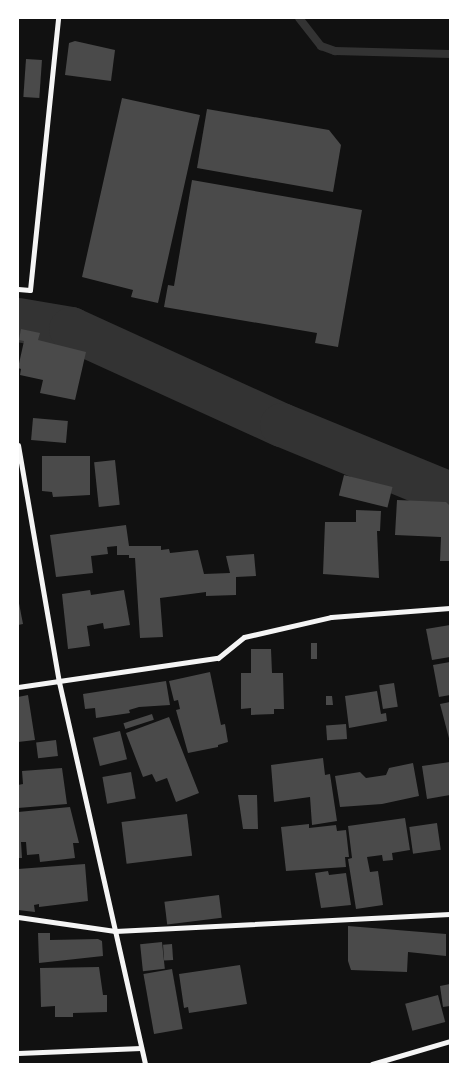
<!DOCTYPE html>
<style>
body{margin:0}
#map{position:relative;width:468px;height:1082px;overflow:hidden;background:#111;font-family:Figtree,sans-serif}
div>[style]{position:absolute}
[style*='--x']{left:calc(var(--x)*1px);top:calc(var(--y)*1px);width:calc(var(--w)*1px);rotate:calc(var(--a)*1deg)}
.stream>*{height:8px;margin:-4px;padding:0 4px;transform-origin:4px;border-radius:4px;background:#333}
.river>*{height:44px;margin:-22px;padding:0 22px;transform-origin:22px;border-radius:22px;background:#333}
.building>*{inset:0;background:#4a4a4a;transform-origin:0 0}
.minor>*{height:5px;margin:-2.5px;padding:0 2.5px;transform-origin:2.5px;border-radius:2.5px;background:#f5f5f5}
span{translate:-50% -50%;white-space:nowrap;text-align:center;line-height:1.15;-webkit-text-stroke:5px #fff;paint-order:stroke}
.frame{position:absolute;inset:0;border:19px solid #fff;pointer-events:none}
</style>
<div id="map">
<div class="stream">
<div style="--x:299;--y:18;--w:36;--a:52"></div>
<div style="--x:321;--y:46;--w:15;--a:20"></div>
<div style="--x:335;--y:51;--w:115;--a:1.5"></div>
</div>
<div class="river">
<div style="--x:18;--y:320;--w:54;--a:9.6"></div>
<div style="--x:71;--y:329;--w:232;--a:24.5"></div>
<div style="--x:282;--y:425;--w:182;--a:22.3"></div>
</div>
<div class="building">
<div style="clip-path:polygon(75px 41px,115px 50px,111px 81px,65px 75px,69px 43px)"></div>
<div style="left:26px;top:59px;width:16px;height:38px;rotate:4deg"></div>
<div style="clip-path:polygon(122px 98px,200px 115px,158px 303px,131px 297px,133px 290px,82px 277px)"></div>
<div style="clip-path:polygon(207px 109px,329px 130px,341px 145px,333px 192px,197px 168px)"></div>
<div style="clip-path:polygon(192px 180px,362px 210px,338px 347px,315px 343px,317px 333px,164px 307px,168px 285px,174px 286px)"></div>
<div style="clip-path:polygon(21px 329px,40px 333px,38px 340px,86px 352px,75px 400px,40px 393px,43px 380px,20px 375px,21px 369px,18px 368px,24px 341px,19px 340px)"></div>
<div style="left:33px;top:418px;width:35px;height:22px;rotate:5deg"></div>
<div style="clip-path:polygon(42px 456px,90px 456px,90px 495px,53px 497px,52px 492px,42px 491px)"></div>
<div style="left:115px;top:460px;width:45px;height:21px;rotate:84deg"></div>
<div style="left:344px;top:475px;width:50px;height:21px;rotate:14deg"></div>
<div style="clip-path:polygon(397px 500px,446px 502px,450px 506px,450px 561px,440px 561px,441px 537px,395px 535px)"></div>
<div style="clip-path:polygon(356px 510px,381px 511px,380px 531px,377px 531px,379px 578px,323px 574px,325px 522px,356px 522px)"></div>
<div style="clip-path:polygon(126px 525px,129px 546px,161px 546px,161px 550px,169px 549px,170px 553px,198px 550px,204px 574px,230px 573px,226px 556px,254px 554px,256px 576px,236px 577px,236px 595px,206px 596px,206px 592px,160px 598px,163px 637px,140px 638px,135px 558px,129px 558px,129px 555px,117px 555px,117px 546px,107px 547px,108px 554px,91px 556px,93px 573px,56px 577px,50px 535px)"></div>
<div style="clip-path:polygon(90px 590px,91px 595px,124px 590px,130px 625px,104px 629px,103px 623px,87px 626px,90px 646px,68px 649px,62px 594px)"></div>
<div style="clip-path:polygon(18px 598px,23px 624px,18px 625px)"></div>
<div style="clip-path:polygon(450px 625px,450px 657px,432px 660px,426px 629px)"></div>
<div style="left:311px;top:643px;width:6px;height:16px"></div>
<div style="clip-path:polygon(251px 649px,271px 649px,272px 673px,283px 673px,284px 709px,274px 709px,274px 714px,251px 715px,251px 708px,241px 709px,241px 673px,251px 673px)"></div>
<div style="clip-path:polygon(450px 662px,450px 695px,439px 697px,433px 665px)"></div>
<div style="clip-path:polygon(210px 672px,221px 725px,225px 724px,228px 742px,218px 745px,218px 747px,188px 753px,176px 710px,180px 709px,178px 700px,174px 701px,169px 681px)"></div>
<div style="clip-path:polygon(166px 681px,170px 705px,139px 707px,129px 710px,130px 713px,96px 718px,95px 708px,85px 709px,83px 694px)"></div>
<div style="left:394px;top:683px;width:24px;height:15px;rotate:81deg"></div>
<div style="clip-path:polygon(377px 691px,381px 714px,386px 713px,387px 721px,349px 728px,345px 696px)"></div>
<div style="clip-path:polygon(28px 695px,35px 740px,18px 742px,18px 697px)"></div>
<div style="clip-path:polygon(326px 696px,332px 696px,333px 705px,326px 705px)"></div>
<div style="clip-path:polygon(450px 702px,450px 742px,440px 704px)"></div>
<div style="left:152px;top:714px;width:6px;height:30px;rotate:72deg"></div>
<div style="clip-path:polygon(169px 717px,199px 793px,176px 802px,167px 778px,156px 782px,152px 774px,143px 777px,126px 733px)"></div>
<div style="left:346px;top:724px;width:15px;height:20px;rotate:86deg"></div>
<div style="left:120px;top:731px;width:29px;height:28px;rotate:76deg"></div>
<div style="left:56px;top:740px;width:16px;height:20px;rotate:83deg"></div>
<div style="clip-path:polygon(323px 758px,325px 775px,330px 774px,337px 821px,312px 825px,310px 797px,274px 802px,271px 765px)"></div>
<div style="clip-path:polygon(450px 762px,450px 795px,427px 799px,422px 766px)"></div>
<div style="clip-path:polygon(413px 763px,419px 796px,382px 804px,340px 807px,335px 776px,360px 772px,366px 778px,386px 775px,389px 768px)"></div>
<div style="clip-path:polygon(62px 768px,67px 804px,18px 808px,18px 785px,23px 784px,22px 771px)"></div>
<div style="left:131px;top:772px;width:27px;height:29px;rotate:80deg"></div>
<div style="clip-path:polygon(238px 795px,257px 795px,258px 829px,243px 829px)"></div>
<div style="clip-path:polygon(70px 807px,79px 843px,73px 843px,75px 858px,40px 862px,39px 854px,27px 855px,26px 842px,21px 842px,22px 858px,18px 858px,18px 812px)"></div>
<div style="left:187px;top:814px;width:42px;height:66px;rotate:83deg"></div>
<div style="clip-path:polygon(405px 818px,410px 850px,392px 853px,393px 860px,383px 861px,382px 855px,367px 857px,370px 872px,378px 871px,383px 905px,356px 909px,348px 859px,352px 858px,348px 826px)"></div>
<div style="left:437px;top:823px;width:27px;height:28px;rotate:82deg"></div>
<div style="clip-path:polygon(309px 824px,309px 828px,336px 825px,337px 831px,346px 830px,349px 857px,345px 857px,346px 867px,286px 871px,281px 827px)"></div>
<div style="clip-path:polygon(85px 864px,88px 901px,39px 907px,39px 904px,34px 905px,35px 912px,18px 910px,18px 869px)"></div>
<div style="clip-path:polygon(328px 871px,329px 875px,346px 873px,351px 905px,321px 908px,315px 873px)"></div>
<div style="left:219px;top:895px;width:23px;height:55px;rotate:83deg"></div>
<div style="clip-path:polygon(348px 926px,446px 934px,446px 956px,408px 952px,407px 972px,351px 970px,348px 961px)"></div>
<div style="clip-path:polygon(38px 933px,50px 933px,50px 940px,98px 939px,102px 941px,103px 956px,39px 963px)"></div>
<div style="left:162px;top:942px;width:27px;height:22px;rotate:84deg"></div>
<div style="left:172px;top:944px;width:16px;height:9px;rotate:86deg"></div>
<div style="clip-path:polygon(240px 965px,247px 1004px,189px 1013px,188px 1007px,184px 1008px,179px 974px)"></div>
<div style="clip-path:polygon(99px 967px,103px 995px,107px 995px,107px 1012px,73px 1013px,73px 1017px,55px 1017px,55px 1006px,41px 1007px,40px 968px)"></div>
<div style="left:172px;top:969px;width:61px;height:29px;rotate:80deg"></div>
<div style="clip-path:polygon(450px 984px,450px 1006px,443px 1007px,440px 986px)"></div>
<div style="left:438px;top:995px;width:28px;height:34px;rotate:75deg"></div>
</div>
<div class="minor">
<div style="--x:18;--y:289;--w:12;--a:5"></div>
<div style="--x:30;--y:290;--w:273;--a:-84.1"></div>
<div style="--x:18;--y:445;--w:241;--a:80.2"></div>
<div style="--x:59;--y:682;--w:392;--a:77.3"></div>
<div style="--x:18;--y:687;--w:202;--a:-8.3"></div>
<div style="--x:218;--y:658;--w:33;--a:-39"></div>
<div style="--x:244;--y:637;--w:89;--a:-12.9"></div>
<div style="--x:331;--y:617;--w:119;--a:-4.3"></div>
<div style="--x:18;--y:917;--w:98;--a:8.2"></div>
<div style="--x:115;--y:931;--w:335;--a:-2.9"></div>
<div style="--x:18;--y:1053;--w:123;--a:-2.3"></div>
<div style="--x:372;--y:1064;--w:81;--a:-16.4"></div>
</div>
<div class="frame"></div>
</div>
